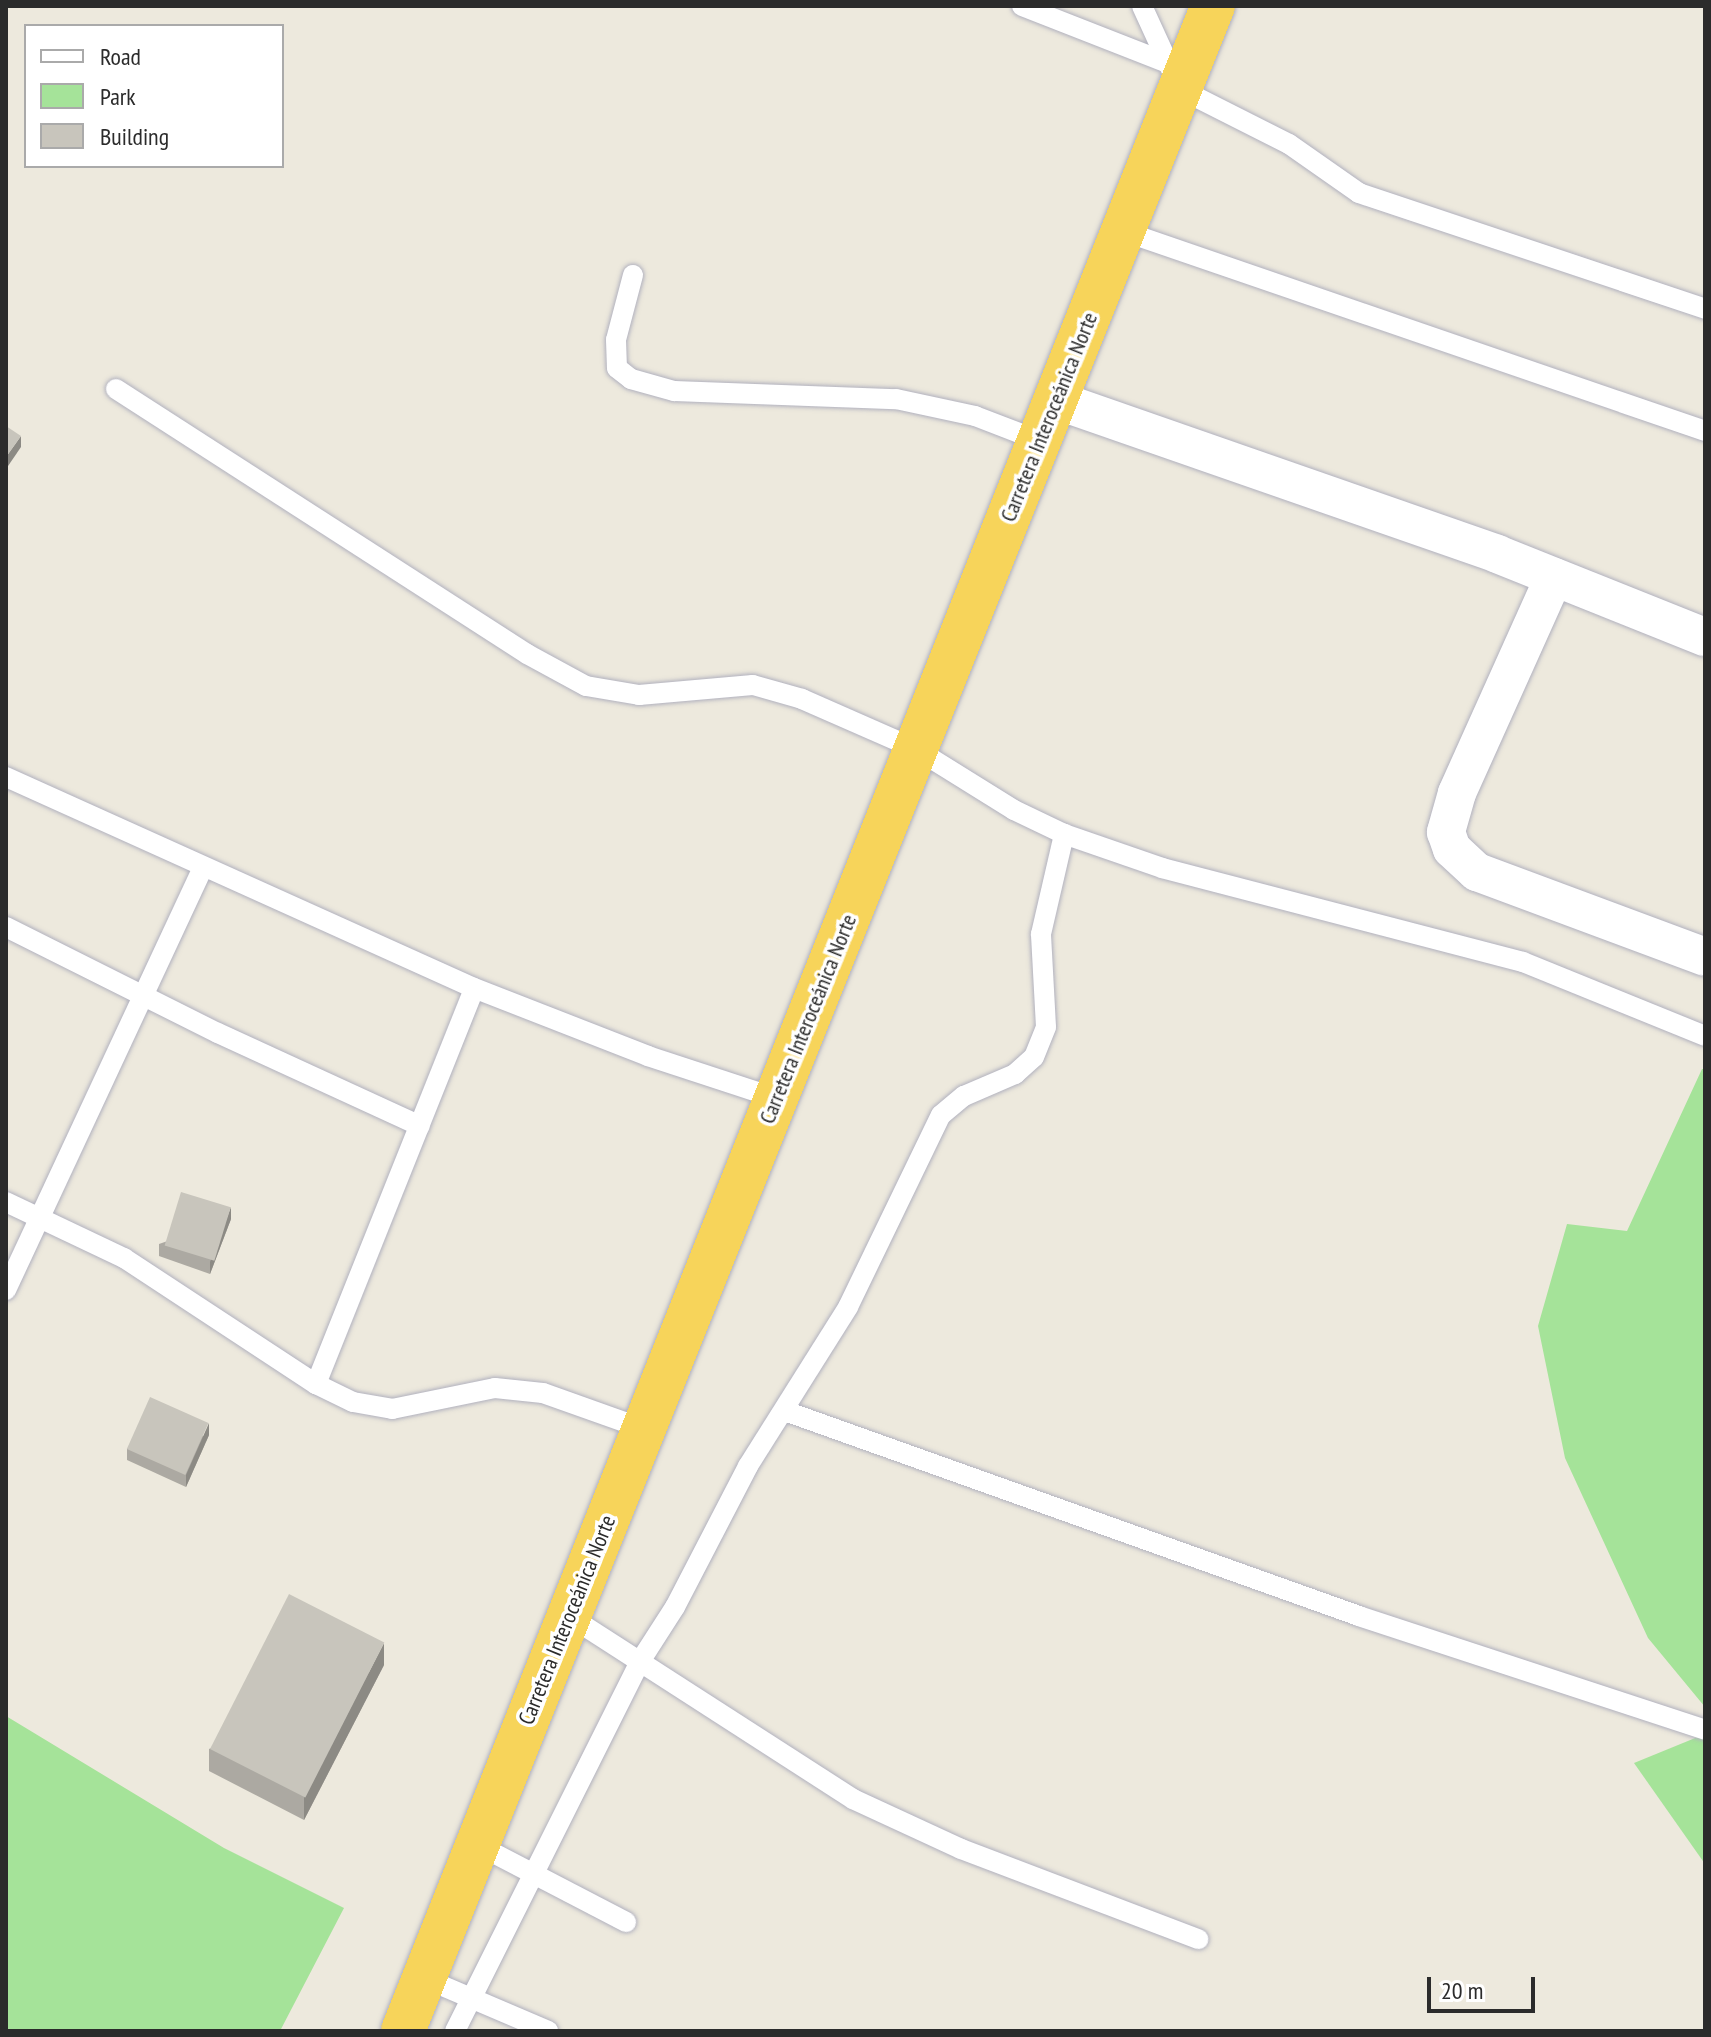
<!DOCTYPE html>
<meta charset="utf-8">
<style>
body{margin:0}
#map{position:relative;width:1711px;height:2037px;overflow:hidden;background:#ede9dd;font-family:"PT Sans Narrow",sans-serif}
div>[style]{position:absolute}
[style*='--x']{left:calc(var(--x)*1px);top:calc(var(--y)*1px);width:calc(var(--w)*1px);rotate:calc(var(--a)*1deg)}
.green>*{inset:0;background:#a5e399}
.roads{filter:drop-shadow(0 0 2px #b1b1be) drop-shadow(0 0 2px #b1b1be)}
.service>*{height:20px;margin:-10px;padding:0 10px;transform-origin:10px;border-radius:10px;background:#fff}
.minor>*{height:38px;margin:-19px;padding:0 19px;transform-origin:19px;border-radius:19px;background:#fff}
.trunk>*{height:44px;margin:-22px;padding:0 22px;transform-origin:22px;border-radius:22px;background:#f7d45a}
.wall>*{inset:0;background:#aca9a2}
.shaded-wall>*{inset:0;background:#8c8a84}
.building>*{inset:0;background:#c8c5bc;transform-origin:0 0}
span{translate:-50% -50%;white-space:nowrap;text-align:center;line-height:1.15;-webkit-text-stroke:7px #fff;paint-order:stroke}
.street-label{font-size:22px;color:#2b2b2b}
.frame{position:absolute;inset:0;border:8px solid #2b2b2b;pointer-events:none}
.legend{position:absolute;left:24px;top:24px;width:260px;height:144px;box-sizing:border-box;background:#fff;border:2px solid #aaa;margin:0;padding:10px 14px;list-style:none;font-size:24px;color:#2b2b2b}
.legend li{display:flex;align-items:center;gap:16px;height:40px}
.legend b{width:40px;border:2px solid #aaa}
.scale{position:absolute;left:1427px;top:1977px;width:108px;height:36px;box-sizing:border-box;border:4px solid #2b2b2b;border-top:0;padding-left:10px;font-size:24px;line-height:28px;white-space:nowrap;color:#2b2b2b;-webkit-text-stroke:6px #fff;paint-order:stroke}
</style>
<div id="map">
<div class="green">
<div style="clip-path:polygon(1702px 1069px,1705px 1069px,1705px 1707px,1648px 1638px,1565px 1458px,1538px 1326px,1567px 1224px,1627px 1231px)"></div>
<div style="clip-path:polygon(6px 1716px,224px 1848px,344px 1908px,280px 2031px,6px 2031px)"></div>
<div style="clip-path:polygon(1705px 1734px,1705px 1864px,1634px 1763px)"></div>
</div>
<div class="roads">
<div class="service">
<div style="--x:1022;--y:6;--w:168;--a:21.4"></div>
<div style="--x:1142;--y:6;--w:91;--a:65.4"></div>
<div style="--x:1180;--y:89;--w:122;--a:26.8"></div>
<div style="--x:1289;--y:144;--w:85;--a:35"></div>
<div style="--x:1359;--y:193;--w:365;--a:18.5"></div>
<div style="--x:1123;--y:231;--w:615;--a:18.96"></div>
<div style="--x:633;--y:275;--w:67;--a:104.7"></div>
<div style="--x:616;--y:340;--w:28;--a:88"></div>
<div style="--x:617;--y:368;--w:18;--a:38"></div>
<div style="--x:631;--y:379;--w:45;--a:15.6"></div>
<div style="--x:674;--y:391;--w:222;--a:2.1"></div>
<div style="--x:896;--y:399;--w:81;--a:12.1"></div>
<div style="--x:975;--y:416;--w:70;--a:21"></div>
<div style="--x:116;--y:389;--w:489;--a:32.8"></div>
<div style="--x:527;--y:654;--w:67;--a:28.5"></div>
<div style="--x:586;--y:686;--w:54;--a:9.6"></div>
<div style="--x:639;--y:695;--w:114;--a:-5"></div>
<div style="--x:753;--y:685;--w:51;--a:15.9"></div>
<div style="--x:802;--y:699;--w:124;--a:23.7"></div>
<div style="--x:916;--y:749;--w:115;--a:31.9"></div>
<div style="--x:1014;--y:810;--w:55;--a:25.6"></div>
<div style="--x:1064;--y:834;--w:104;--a:19.1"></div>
<div style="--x:1162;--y:868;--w:373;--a:14.6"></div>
<div style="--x:1523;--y:962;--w:196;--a:22.1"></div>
<div style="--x:6;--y:777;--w:513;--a:24.27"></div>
<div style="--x:474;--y:988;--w:187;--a:21.3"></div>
<div style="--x:648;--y:1056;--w:135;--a:18.2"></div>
<div style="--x:6;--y:927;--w:237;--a:26.6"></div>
<div style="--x:218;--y:1033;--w:222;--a:24.7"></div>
<div style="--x:6;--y:1202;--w:131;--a:25.4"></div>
<div style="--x:124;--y:1258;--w:230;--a:33.3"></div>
<div style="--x:316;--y:1384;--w:41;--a:25.9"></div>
<div style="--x:353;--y:1402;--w:40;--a:10"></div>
<div style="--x:392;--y:1409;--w:105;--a:-11.5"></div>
<div style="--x:495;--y:1388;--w:48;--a:5.9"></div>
<div style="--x:543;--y:1393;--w:107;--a:19.6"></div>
<div style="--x:6;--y:1290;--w:466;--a:-65"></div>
<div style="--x:316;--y:1384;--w:426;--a:-68.2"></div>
<div style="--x:785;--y:1411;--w:610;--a:19.65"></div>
<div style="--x:1359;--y:1616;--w:364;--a:18.2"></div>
<div style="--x:569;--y:1616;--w:338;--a:32.8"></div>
<div style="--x:853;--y:1799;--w:119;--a:24.8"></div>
<div style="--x:961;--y:1849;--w:254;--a:20.8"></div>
<div style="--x:478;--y:1845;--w:167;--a:27.5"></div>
<div style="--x:424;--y:1978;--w:135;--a:23.1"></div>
<div style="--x:455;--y:2031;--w:411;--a:-63.4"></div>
<div style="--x:639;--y:1663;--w:67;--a:-57.3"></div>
<div style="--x:675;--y:1607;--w:159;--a:-62.6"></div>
<div style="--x:748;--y:1466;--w:188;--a:-57.8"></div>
<div style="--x:848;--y:1307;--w:213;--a:-64.2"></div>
<div style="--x:941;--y:1115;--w:30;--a:-40"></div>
<div style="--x:964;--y:1096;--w:56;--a:-23.3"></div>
<div style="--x:1015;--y:1074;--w:25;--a:-42"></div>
<div style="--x:1034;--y:1057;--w:32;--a:-68"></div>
<div style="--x:1046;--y:1027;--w:93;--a:-93.1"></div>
<div style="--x:1041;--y:934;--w:103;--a:-77"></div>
</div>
<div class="minor">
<div style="--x:1056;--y:400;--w:467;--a:19.2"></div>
<div style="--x:1497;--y:554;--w:224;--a:21.8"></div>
<div style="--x:1554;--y:577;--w:237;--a:114.2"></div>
<div style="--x:1457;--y:793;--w:41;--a:105.8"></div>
<div style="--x:1446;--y:832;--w:18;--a:71"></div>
<div style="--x:1452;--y:849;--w:34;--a:43"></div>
<div style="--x:1477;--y:872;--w:243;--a:20.4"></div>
</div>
<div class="trunk">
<div style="--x:403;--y:2031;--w:2181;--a:-68.2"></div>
</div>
</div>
<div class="wall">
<div style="clip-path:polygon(231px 1219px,210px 1274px,159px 1256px,159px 1244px)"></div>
<div style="clip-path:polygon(209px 1435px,186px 1487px,127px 1460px,127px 1449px)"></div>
<div style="clip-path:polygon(384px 1665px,304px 1820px,209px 1771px,209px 1749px)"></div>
</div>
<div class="shaded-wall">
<div style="clip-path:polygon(21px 436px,21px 447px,6px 469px,6px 457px)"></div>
<div style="clip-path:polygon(231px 1207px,231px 1219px,210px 1274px,210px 1262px)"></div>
<div style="clip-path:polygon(209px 1423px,209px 1435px,186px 1487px,186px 1475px)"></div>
<div style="clip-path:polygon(384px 1643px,384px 1665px,304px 1820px,304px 1798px)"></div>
</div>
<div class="building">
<div style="clip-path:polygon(6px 426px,21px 436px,6px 457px)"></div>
<div style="left:181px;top:1192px;width:52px;height:56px;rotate:17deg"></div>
<div style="left:150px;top:1397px;width:64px;height:57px;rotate:24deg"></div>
<div style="left:289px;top:1594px;width:107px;height:174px;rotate:27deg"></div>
</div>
<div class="street-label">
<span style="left:1049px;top:417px;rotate:-68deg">Carretera Interoceánica Norte</span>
<span style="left:808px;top:1019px;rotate:-68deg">Carretera Interoceánica Norte</span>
<span style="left:567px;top:1620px;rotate:-68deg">Carretera Interoceánica Norte</span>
</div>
<div class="frame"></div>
<ul class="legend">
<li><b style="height:10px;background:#fff"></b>Road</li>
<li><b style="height:22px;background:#a5e399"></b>Park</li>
<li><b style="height:22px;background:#c8c5bc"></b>Building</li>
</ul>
<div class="scale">20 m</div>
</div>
